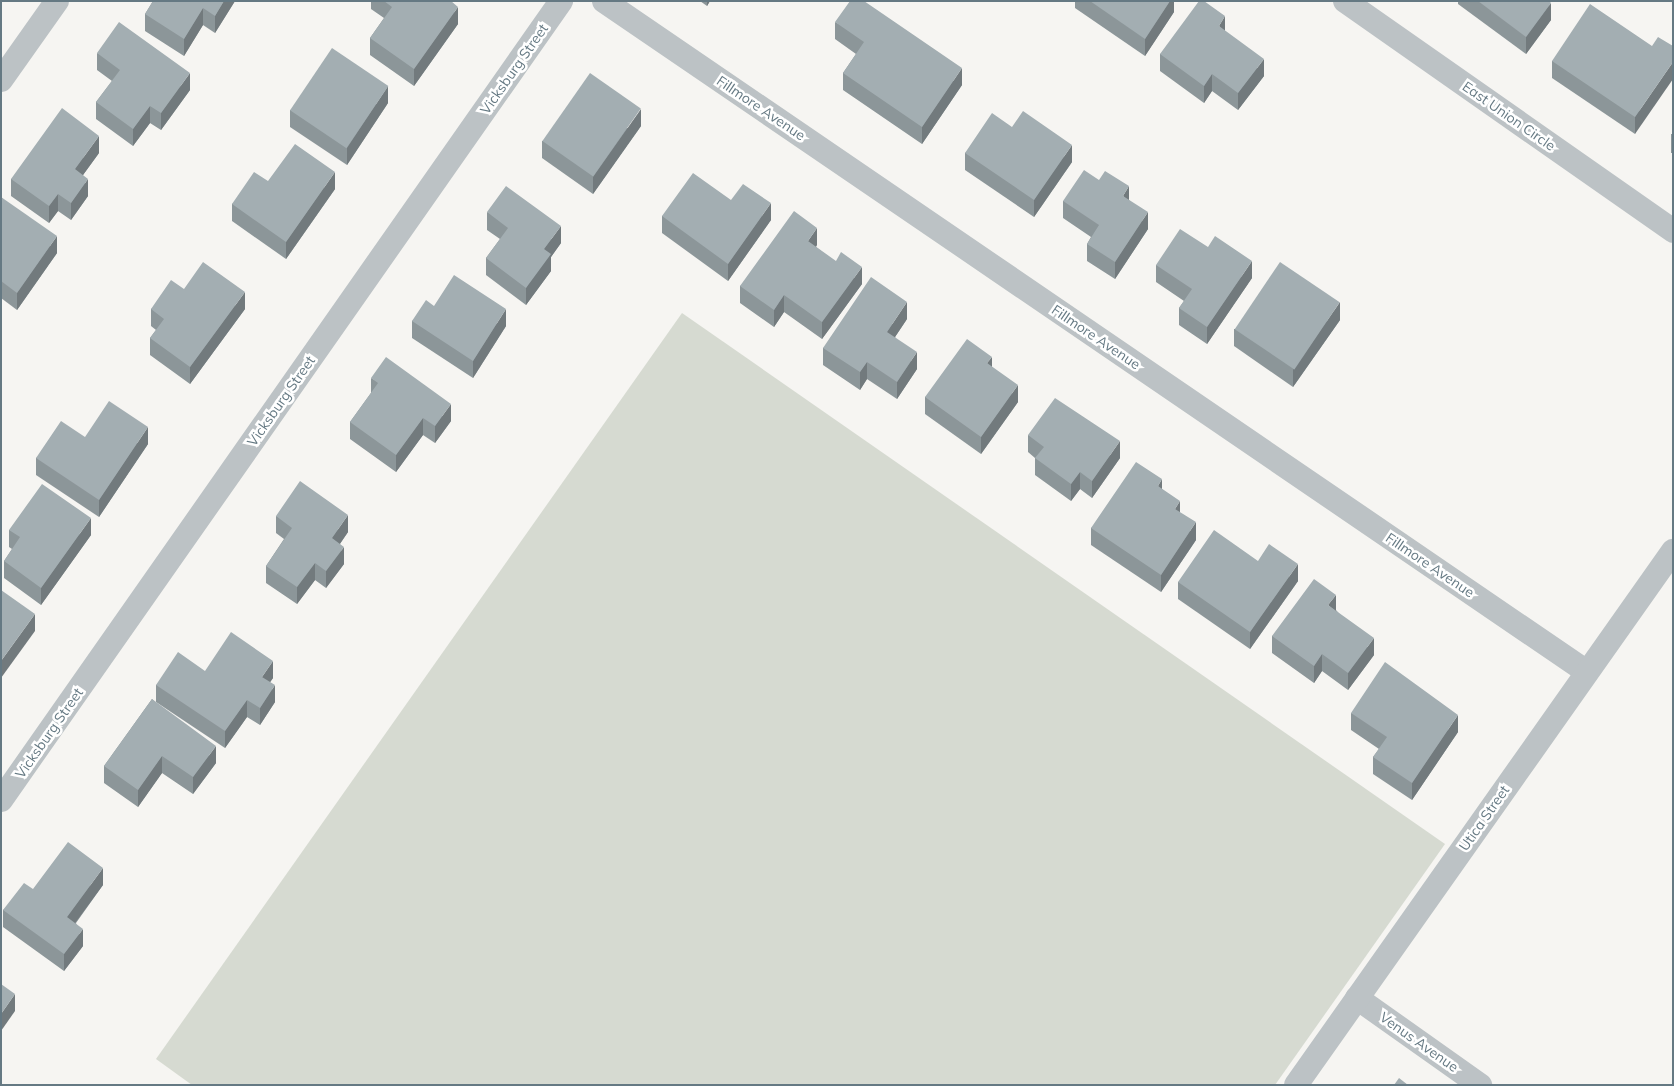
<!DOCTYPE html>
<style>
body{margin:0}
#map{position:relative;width:1674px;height:1086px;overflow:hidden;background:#f6f5f2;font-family:Mulish,sans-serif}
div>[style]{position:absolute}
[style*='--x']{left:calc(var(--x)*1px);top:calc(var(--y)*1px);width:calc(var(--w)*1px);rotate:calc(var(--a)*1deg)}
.green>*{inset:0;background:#d6dad1}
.street>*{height:24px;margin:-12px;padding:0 12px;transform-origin:12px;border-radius:12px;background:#bcc2c5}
.wall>*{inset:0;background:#8c9699;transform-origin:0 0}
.shaded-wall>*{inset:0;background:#727a7d}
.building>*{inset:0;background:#a3aeb2;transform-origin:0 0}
span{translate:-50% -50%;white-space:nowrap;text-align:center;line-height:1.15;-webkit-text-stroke:5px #fff;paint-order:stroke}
.street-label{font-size:14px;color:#657983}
.frame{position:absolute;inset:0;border:2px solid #657983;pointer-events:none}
</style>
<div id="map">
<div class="green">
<div style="clip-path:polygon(682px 313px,1445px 844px,1275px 1085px,192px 1085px,156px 1059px)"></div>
</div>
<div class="street">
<div style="--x:604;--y:1;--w:1190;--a:34.32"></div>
<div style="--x:1345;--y:1;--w:401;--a:35"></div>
<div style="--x:1;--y:80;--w:97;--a:-54.7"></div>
<div style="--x:1;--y:800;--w:976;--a:-54.97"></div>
<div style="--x:1357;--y:998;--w:151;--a:35.3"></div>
<div style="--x:1296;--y:1085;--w:654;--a:-54.78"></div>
</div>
<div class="wall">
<div style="clip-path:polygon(153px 1px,235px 1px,215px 33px,203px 25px,184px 56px,145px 31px,145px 14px)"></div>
<div style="clip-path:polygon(371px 1px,451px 1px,458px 24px,414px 86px,370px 55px,370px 38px,384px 18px,371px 9px)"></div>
<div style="clip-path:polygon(700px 1px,710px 1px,707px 6px)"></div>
<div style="clip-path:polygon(1075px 1px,1174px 1px,1174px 12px,1145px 56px,1075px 8px)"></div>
<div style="clip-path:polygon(1458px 1px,1549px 1px,1551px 20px,1526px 54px,1458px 4px)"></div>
<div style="clip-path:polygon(835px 22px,962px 85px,922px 144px,843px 90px,843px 73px,856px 54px,835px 39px)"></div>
<div style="clip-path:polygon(1225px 31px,1264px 76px,1238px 110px,1212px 91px,1204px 103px,1160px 71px,1160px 54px)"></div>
<div style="clip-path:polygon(1652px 46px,1635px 134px,1552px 78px,1552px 61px)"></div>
<div style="clip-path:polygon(97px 53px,190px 90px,161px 130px,150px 123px,133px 146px,96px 119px,96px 102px,112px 81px,97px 70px)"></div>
<div style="clip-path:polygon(388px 103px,347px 165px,290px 127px,290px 110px)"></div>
<div style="clip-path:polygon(641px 126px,593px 194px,542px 158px,542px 141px)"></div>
<div style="clip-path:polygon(1012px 127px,1072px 162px,1034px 217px,965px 170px,965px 153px)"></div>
<div style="left:1673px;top:134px;width:19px;height:2px;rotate:90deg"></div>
<div style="clip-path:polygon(99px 153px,83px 175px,88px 196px,71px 220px,58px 211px,49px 223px,11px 196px,11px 179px)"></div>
<div style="clip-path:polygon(268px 181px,335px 189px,286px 259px,232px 221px,232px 204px)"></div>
<div style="clip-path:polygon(1px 197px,57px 253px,17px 310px,1px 298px)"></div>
<div style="clip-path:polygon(731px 200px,771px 220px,728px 281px,662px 233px,662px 216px)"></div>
<div style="clip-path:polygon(1129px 200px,1148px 229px,1115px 279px,1087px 261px,1087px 244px,1091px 237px,1063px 218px,1063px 201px)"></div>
<div style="clip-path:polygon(487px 212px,561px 243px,551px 257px,551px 271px,526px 305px,486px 275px,486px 258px,500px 239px,487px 230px)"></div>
<div style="clip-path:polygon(817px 245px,816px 247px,862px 284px,822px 339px,784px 312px,774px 327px,740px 303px,740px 286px)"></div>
<div style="clip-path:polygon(1156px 265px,1252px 278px,1207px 344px,1179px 325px,1179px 308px,1184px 301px,1156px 282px)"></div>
<div style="clip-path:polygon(184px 289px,245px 309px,190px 384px,150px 355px,150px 338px,156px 330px,151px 326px,151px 309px)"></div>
<div style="clip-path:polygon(434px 306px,506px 326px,473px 378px,412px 338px,412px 321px)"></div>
<div style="clip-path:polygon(907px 319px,895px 337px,917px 369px,897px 399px,867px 379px,860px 390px,823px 365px,823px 348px)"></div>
<div style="clip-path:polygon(1340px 320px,1293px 387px,1234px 346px,1234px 329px)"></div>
<div style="clip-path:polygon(992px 367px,1018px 402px,981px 454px,925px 414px,925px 397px)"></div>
<div style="clip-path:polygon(371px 378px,451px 421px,435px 443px,423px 435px,396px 472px,350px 439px,350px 422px,371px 393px)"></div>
<div style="clip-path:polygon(1028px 435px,1120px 458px,1092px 498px,1080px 489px,1071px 501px,1035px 475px,1035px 458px,1028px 452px)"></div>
<div style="clip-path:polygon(85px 437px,148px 444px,99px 517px,36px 475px,36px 458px)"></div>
<div style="clip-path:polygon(1162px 489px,1196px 540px,1161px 592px,1091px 545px,1091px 528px)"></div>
<div style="clip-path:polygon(276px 516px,348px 532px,340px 544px,344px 564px,326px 588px,315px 580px,297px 604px,266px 583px,266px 566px,284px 539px,276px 533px)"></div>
<div style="clip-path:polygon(9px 530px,91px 535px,41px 605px,4px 578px,4px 561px,12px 549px,9px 547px)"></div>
<div style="clip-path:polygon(1258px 561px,1298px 581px,1250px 649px,1178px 599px,1178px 582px)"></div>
<div style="clip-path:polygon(1336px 610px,1374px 655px,1348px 690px,1322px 671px,1314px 683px,1272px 653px,1272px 636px)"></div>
<div style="clip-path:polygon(205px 671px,273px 678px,270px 682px,275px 702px,260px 725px,247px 717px,225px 748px,156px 702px,156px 685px)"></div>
<div style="clip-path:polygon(152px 699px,216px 763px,193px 794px,162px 773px,138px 807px,104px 783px,104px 766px)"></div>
<div style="clip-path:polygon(1351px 713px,1458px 732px,1412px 800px,1373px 774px,1373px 757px,1379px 749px,1351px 730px)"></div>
<div style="clip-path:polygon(103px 885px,76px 923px,83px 946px,64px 971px,3px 927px,3px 910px,33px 889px)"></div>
</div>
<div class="shaded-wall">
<div style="clip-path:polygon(224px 1px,235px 1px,215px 33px,215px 16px)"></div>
<div style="clip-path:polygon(707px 1px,710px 1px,707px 6px)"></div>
<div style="clip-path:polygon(1170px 1px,1174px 1px,1174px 12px,1145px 56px,1145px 39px)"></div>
<div style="clip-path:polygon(1551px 3px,1551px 20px,1526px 54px,1526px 37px)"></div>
<div style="clip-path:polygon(458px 7px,458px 24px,414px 86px,414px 69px)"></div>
<div style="clip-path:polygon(203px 8px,203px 25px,184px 56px,184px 39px)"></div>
<div style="clip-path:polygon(1225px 16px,1225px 34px,1219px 26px)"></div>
<div style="clip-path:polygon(1264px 59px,1264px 76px,1238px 110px,1238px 93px)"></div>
<div style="clip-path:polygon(1673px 62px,1673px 79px,1635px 134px,1635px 117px)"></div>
<div style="clip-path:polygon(962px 68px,962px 85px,922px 144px,922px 127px)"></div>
<div style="clip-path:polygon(190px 73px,190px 90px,161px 130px,161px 113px)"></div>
<div style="clip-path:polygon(1212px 74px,1212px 91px,1204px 103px,1204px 86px)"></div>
<div style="clip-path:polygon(388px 86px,388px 103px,347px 165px,347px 148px)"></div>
<div style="clip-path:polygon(150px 106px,150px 123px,133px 146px,133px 129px)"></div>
<div style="clip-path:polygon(641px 109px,641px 126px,593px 194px,593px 177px)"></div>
<div style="clip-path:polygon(99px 136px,99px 153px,75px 186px,75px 169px)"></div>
<div style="clip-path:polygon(1072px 145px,1072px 162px,1034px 217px,1034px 200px)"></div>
<div style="clip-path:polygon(335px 172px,335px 189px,286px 259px,286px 242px)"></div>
<div style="clip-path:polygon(88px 179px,88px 196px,71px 220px,71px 203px)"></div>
<div style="clip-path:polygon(1129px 186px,1129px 203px,1123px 196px)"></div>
<div style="clip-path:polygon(58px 194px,58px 211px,49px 223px,49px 206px)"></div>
<div style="clip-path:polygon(771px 203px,771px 220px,728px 281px,728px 264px)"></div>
<div style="clip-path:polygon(1148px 212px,1148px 229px,1115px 279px,1115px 262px)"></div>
<div style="clip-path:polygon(561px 226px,561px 243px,551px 257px,551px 271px,526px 305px,526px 288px,544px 249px)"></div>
<div style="clip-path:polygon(817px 228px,817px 245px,808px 258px,808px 241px)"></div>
<div style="clip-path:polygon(57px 236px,57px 253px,17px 310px,17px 293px)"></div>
<div style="clip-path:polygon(1252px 261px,1252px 278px,1207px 344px,1207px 327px)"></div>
<div style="clip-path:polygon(862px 267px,862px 284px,822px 339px,822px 322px)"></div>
<div style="clip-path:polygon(245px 292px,245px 309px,190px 384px,190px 367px)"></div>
<div style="clip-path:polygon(784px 295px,784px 312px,774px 327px,774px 310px)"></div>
<div style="clip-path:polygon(907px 302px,907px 319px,887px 349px,887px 332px)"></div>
<div style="clip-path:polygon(1340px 302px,1340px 320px,1293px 387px,1293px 370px)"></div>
<div style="clip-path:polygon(506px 309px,506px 326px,473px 378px,473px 361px)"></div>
<div style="clip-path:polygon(917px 352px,917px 369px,897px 399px,897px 382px)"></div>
<div style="clip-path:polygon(992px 357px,992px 374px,987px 363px)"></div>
<div style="clip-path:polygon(867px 362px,867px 379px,860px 390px,860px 372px)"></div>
<div style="clip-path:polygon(1018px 385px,1018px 402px,981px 454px,981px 437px)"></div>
<div style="clip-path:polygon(451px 404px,451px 421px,435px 443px,435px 426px)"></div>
<div style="clip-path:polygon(423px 418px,423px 435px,396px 472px,396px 455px)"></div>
<div style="clip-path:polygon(148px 427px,148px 444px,99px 517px,99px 500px)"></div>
<div style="clip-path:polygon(1120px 441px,1120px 458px,1092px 498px,1092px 481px)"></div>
<div style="clip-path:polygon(1080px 472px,1080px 489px,1071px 501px,1071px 484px)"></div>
<div style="clip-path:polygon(1162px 479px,1162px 496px,1158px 486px)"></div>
<div style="clip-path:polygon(1180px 501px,1180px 518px,1175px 509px)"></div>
<div style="clip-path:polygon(348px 515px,348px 532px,332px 555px,332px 538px)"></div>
<div style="clip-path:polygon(91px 518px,91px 535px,41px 605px,41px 588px)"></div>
<div style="clip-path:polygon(1196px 522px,1196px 540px,1161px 592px,1161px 575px)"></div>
<div style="clip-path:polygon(344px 547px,344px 564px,326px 588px,326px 571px)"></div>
<div style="clip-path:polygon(315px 563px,315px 580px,297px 604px,297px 587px)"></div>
<div style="clip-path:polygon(1298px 564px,1298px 581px,1250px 649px,1250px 632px)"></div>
<div style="clip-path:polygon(1336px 595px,1336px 612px,1328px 605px)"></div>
<div style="clip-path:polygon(35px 614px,35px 631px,1px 678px,1px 661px)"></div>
<div style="clip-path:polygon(1374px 638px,1374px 655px,1348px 690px,1348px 673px)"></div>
<div style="clip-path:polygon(1322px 654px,1322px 671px,1314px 683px,1314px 666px)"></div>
<div style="clip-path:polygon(273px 661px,273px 678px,262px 694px,262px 677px)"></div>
<div style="clip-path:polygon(275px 685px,275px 702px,260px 725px,260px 708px)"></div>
<div style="clip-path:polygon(247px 700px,247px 717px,225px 748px,225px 731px)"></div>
<div style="clip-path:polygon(1458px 715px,1458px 732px,1412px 800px,1412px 783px)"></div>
<div style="clip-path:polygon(216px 746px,216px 763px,193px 794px,193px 777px)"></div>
<div style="clip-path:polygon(162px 756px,162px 773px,138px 807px,138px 790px)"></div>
<div style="clip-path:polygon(103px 868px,103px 885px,67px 934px,67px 917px)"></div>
<div style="clip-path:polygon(83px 929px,83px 946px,64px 971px,64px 954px)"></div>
<div style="clip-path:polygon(15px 994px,15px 1011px,1px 1031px,1px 1014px)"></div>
</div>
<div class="building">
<div style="clip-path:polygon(153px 1px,224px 1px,215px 16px,203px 8px,184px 39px,145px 14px)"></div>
<div style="clip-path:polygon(384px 1px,451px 1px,458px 7px,414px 69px,370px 38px,392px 7px)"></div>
<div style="clip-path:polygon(850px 1px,864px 1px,962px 68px,922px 127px,843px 73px,864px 42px,835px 22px)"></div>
<div style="clip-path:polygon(1090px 1px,1170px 1px,1145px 39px)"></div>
<div style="clip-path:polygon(1199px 1px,1204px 1px,1225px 16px,1219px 26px,1264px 59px,1238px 93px,1212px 74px,1204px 86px,1160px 54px)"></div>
<div style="clip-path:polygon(1478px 1px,1549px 1px,1551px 3px,1526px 37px)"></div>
<div style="clip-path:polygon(1590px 4px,1652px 46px,1658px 37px,1673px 46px,1673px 62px,1635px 117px,1552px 61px)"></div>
<div style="clip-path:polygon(119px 22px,190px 73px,161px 113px,150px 106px,133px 129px,96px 102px,120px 70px,97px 53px)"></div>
<div style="left:332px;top:48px;width:68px;height:75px;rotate:34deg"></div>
<div style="left:590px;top:73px;width:62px;height:83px;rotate:35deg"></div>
<div style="clip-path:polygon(62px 108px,99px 136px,75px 169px,88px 179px,71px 203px,58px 194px,49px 206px,11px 179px)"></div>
<div style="clip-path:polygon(1023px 111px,1072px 145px,1034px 200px,965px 153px,992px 113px,1012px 127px)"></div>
<div style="clip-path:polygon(295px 144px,335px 172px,286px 242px,232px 204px,254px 172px,268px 181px)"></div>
<div style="clip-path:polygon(1084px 170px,1099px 180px,1105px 171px,1129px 186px,1123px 196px,1148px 212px,1115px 262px,1087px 244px,1099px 225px,1063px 201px)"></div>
<div style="clip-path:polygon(693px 173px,731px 200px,743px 184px,771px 203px,728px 264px,662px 216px)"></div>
<div style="clip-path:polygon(506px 186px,561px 226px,544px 249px,551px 254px,526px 288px,486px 258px,508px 228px,487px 212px)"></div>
<div style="clip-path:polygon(1px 197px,57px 236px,17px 293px,1px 281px)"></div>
<div style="clip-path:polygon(794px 211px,817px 228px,808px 241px,836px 261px,841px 252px,862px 267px,822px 322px,784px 295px,774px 310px,740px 286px)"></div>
<div style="clip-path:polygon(1180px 229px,1208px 247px,1215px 236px,1252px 261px,1207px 327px,1179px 308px,1192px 289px,1156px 265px)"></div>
<div style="clip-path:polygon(203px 262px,245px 292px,190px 367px,150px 338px,164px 319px,151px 309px,171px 280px,184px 289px)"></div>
<div style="left:1280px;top:262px;width:72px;height:81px;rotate:34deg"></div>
<div style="clip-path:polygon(454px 275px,506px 309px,473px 361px,412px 321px,426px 300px,434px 306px)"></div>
<div style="clip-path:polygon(871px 277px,907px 302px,887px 332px,917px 352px,897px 382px,867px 362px,860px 372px,823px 348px)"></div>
<div style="clip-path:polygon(967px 339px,992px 357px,987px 363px,1018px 385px,981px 437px,925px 397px)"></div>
<div style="clip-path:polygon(386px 357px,451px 404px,435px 426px,423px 418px,396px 455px,350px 422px,378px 383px,371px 378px)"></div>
<div style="clip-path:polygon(1055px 398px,1120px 441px,1092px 481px,1080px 472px,1071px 484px,1035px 458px,1044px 447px,1028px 435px)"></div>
<div style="clip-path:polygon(109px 401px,148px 427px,99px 500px,36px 458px,61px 421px,85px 437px)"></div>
<div style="clip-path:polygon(1136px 462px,1162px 479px,1158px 486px,1180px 501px,1175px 509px,1196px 522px,1161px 575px,1091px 528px)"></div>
<div style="clip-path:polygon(300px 481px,348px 515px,332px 538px,344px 547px,326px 571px,315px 563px,297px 587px,266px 566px,292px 528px,276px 516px)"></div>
<div style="clip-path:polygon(42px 484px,91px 518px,41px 588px,4px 561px,20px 537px,9px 530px)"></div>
<div style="clip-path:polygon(1214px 530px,1258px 561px,1269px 544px,1298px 564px,1250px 632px,1178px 582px)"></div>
<div style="clip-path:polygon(1314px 579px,1336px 595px,1328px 605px,1374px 638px,1348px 673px,1322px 654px,1314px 666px,1272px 636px)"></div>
<div style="clip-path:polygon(1px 590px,35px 614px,1px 661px)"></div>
<div style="clip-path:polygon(231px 632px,273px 661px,262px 677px,275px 685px,260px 708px,247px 700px,225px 731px,156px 685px,178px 652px,205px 671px)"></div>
<div style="clip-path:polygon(1385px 662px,1458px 715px,1412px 783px,1373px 757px,1387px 737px,1351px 713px)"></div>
<div style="clip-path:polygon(152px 699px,216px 746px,193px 777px,162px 756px,138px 790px,104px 766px)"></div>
<div style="clip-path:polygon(68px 842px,103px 868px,67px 917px,83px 929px,64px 954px,3px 910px,24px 883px,33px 889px)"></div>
<div style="clip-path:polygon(1px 984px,15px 994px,1px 1014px)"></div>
<div style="clip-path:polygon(1399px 1078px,1408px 1085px,1394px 1085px)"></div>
</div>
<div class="street-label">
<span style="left:514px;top:69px;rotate:-55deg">Vicksburg Street</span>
<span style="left:761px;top:108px;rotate:34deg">Fillmore Avenue</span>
<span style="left:1509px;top:116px;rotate:35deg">East Union Circle</span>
<span style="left:1096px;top:337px;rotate:34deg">Fillmore Avenue</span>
<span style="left:281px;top:401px;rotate:-55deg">Vicksburg Street</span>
<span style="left:1430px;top:565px;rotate:34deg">Fillmore Avenue</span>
<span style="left:49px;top:733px;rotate:-55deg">Vicksburg Street</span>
<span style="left:1484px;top:818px;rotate:-55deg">Utica Street</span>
<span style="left:1419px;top:1042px;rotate:35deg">Venus Avenue</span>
</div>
<div class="frame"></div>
</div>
